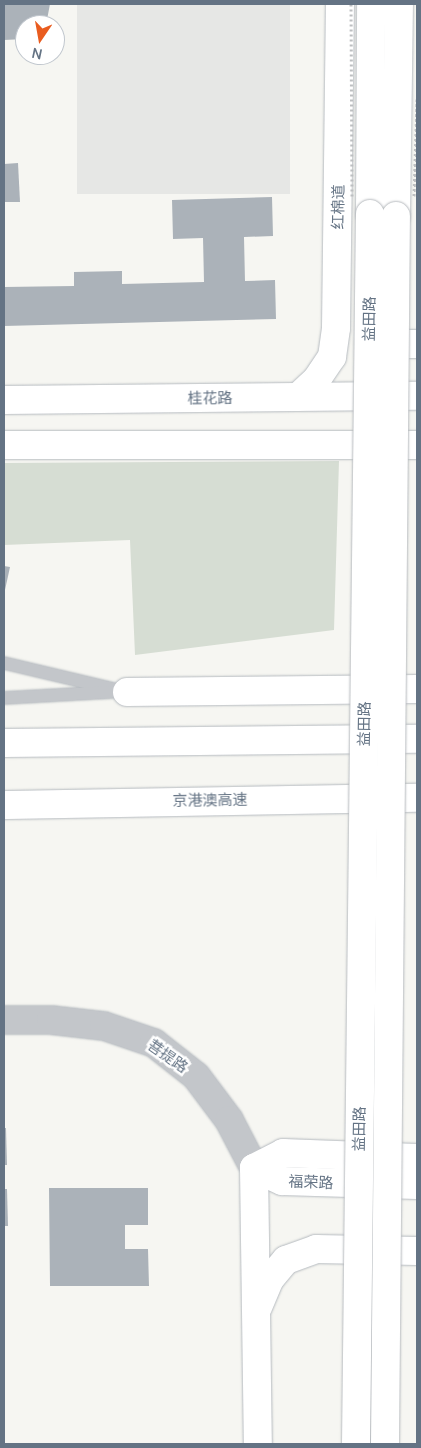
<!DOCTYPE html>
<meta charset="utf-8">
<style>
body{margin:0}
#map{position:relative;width:421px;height:1448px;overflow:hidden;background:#f6f6f2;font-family:Manrope,"Noto Sans SC",sans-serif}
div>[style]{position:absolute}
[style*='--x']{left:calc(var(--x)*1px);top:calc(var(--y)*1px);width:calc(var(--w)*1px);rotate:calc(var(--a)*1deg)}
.built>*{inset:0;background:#e6e7e5;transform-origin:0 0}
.green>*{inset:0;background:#d6ddd3}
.building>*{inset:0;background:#abb2b9}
.roads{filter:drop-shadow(0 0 1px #b5babf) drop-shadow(0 0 1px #b5babf)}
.service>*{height:12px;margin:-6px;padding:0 6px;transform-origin:6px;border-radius:6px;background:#c3c6ca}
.tertiary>*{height:28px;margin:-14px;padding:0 14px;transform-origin:14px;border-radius:14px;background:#c3c6ca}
.secondary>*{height:28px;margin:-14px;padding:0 14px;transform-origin:14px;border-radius:14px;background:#fff}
.primary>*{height:28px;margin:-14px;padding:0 14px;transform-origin:14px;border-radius:14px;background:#fff}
.motorway>*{height:28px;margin:-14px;padding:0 14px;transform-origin:14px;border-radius:14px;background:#fff}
.path-bridge>*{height:3px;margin-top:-1.5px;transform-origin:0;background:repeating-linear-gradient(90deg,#bdbfc1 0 2.5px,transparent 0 5px)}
.bridges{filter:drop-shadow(0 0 1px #b6babe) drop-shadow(0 0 1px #b6babe)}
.primary-bridge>*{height:28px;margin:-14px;padding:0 14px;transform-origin:14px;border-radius:14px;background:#fff}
span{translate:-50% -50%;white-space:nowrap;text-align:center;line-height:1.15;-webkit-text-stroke:5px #fff;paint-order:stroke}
.street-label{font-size:15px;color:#647384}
.frame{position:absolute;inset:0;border:5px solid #647384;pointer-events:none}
.north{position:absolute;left:15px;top:15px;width:50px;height:50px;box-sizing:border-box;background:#fff;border:1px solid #c1c7ce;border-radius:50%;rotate:192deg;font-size:14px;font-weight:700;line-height:20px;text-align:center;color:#647384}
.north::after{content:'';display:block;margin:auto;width:18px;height:22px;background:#e95c1f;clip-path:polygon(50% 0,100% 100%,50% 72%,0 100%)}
</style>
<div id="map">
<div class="built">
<div style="left:77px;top:4px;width:213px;height:190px"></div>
</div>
<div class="green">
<div style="clip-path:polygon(339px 461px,334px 630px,135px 655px,130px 540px,4px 545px,4px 463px)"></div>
</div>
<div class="building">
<div style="clip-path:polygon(50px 4px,46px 25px,25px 25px,25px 39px,4px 40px,4px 5px)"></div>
<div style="clip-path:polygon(18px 163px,20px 202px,4px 202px,4px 164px)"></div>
<div style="clip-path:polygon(272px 197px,273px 236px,244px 237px,245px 281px,275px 280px,276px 319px,4px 326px,4px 287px,74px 286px,74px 272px,122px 271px,122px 284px,204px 282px,203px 238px,173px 239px,172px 200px)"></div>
<div style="clip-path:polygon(4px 566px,10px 567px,5px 590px,4px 590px)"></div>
<div style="clip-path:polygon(4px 1128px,6px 1128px,7px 1165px,4px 1165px)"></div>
<div style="clip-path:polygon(49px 1188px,148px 1188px,148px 1225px,125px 1225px,125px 1249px,148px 1249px,149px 1286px,50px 1286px)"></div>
<div style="clip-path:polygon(4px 1189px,7px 1189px,8px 1226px,4px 1226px)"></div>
</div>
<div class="roads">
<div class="service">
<div style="--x:4;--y:663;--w:126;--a:13.3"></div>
<div style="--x:4;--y:698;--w:108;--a:-3.2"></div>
</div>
<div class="tertiary">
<div style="--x:4;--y:1020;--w:47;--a:0"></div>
<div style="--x:51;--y:1020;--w:53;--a:6.5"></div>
<div style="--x:104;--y:1026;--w:53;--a:18.8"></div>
<div style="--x:154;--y:1043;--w:53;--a:38.2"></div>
<div style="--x:196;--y:1076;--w:55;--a:53.1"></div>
<div style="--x:229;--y:1120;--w:54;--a:62.5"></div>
</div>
<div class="secondary">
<div style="--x:370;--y:344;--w:47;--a:0"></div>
<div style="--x:298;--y:397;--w:26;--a:-43"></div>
<div style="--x:317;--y:379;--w:27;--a:-56"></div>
<div style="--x:332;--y:357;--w:29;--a:-82"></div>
<div style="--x:336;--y:328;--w:324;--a:-89.3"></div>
<div style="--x:4;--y:400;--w:413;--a:-0.6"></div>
<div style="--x:4;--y:445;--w:413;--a:0"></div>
<div style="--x:254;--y:1168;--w:276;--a:89.2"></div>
<div style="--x:254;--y:1168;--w:33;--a:-27"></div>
<div style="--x:283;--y:1153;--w:134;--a:2.1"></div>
<div style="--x:254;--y:1168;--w:31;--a:25"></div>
<div style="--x:282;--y:1181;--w:135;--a:1.7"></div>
<div style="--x:258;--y:1307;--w:30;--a:-67"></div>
<div style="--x:270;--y:1279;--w:25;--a:-50"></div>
<div style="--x:286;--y:1260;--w:32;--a:-20"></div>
<div style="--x:316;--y:1249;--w:101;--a:1.1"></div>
</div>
<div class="primary">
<div style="--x:370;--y:214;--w:210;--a:-89.7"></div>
<div style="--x:396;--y:216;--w:212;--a:-89.2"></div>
</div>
<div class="motorway">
<div style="--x:127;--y:692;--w:290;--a:-0.6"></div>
<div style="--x:4;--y:743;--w:413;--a:-0.6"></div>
<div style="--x:4;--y:805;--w:413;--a:-1"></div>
</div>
</div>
<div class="path-bridge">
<div style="--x:351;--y:4;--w:192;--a:89.7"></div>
<div style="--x:414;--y:196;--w:97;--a:-88.2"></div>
</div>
<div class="bridges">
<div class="primary-bridge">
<div style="--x:356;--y:1444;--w:1230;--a:-89.35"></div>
<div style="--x:385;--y:1444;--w:1228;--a:-89.49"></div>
</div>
</div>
<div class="street-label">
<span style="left:338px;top:207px;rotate:-89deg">红棉道</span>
<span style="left:369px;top:319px;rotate:-89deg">益田路</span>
<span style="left:210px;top:398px;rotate:-1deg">桂花路</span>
<span style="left:364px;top:724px;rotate:-89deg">益田路</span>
<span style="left:210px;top:800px;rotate:-1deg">京港澳高速</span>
<span style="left:168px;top:1056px;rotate:35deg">菩提路</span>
<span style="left:359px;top:1129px;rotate:-89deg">益田路</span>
<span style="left:311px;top:1182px;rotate:2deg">福荣路</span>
</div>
<div class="frame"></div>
<div class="north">N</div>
</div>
